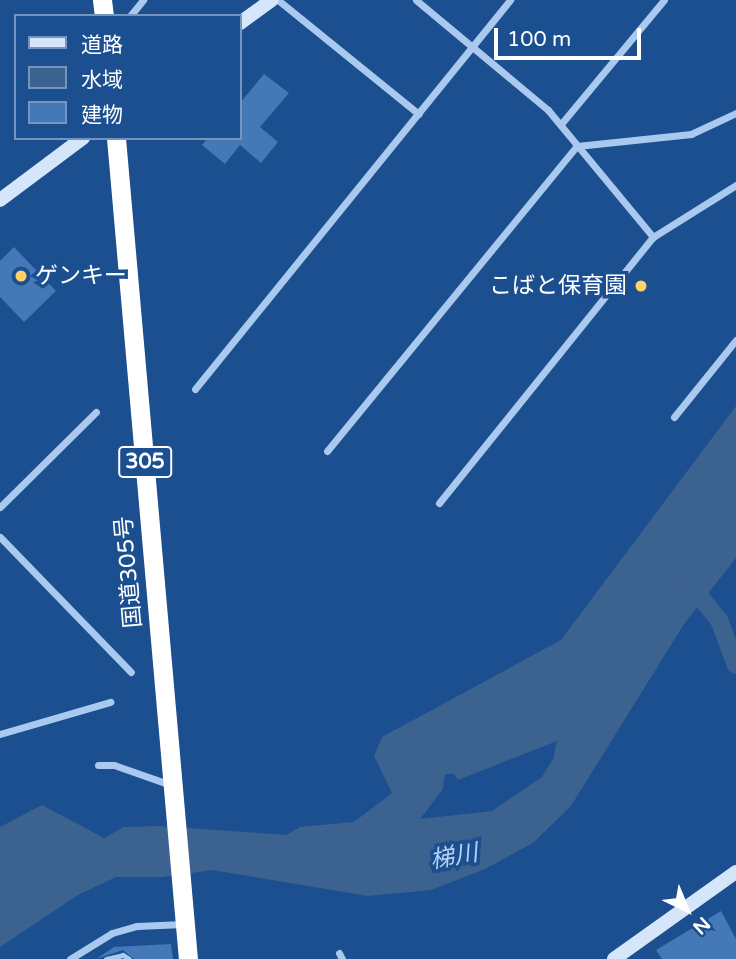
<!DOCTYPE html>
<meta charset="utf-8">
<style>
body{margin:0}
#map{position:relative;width:736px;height:959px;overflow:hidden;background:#1b4f8f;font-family:"Varela Round","Noto Sans JP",sans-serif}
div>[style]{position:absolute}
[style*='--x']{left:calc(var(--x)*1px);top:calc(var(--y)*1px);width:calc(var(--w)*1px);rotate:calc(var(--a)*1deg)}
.water>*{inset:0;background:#3c6290}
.river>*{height:18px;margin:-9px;padding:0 9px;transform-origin:9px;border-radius:9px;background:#3c6290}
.building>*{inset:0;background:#4478b7}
.lane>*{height:5px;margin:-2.5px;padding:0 2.5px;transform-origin:2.5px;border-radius:2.5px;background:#a9c9ee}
.street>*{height:7px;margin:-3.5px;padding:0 3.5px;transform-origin:3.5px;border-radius:3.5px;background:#a9c9ee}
.secondary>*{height:14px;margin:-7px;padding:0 7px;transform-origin:7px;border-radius:7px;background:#d6e6fa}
.highway>*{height:19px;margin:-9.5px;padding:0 9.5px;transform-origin:9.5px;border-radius:9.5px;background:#fff}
.dots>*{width:19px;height:19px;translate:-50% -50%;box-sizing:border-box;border:4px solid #1b4f8f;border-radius:50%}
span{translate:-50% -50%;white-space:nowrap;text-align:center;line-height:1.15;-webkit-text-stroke:7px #1b4f8f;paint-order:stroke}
.shield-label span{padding:2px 5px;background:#1b4f8f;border:2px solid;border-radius:5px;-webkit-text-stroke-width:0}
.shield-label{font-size:21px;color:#fff;font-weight:700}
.poi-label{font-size:23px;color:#fff}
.left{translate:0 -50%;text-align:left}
.right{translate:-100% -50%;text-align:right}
.street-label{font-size:23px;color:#fff}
.water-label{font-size:24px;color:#b5d3f5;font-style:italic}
.legend{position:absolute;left:14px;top:14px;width:228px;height:126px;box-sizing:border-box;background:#1b4f8f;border:2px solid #7695bc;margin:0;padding:9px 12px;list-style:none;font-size:21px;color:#fff}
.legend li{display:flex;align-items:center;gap:14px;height:35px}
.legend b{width:35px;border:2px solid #7695bc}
.north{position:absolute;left:652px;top:875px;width:70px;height:70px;-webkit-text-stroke:5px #1b4f8f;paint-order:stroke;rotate:137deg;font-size:19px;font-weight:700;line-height:28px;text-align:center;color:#fff}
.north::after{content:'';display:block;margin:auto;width:24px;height:32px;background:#fff;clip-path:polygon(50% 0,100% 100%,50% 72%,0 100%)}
.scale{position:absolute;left:494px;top:28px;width:147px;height:32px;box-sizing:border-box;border:4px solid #fff;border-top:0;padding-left:9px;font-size:21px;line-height:24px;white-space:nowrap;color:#fff;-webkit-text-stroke:5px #1b4f8f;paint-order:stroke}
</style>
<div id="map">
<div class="water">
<div style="clip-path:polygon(evenodd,736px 406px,736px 558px,684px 624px,571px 806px,533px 843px,485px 869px,431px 890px,368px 896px,212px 870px,163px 877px,116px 877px,78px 895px,0 947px,0 827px,42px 805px,104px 838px,124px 827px,159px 826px,286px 835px,300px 827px,354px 822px,392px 793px,374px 756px,382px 737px,561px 640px,736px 406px,557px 741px,553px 759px,542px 777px,492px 811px,420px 819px,443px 789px,445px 774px,454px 774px,458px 780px,557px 741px)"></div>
</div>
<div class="river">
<div style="--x:689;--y:583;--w:48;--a:51"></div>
<div style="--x:719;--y:620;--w:48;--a:69.3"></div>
</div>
<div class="building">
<div style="clip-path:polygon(264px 74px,289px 93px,260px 127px,278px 142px,261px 163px,240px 145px,225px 164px,202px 145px,208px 138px,240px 138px,240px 103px)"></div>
<div style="clip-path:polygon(14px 247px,56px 291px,24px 322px,0 297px,0 261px)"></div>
<div style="clip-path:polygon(721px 911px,736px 939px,736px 959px,662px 959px,656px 950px)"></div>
<div style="clip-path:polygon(171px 944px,173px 959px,134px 959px,123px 950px,96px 959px,114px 947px)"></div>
</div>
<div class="lane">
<div style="--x:106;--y:959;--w:17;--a:-13"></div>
<div style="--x:123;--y:955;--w:7;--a:34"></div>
</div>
<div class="street">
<div style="--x:278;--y:0;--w:181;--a:39"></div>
<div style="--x:416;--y:0;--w:172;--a:39.8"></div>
<div style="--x:548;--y:110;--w:165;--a:50.4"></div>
<div style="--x:130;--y:16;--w:21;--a:-51"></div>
<div style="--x:561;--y:124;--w:161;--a:-50.3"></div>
<div style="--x:195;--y:389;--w:501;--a:-51"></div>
<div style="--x:674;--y:417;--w:99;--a:-51.2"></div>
<div style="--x:327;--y:451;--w:394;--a:-50.7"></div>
<div style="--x:577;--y:146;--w:115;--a:-6"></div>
<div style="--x:691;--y:134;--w:50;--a:-25"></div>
<div style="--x:439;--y:503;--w:341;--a:-51.2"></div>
<div style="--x:653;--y:237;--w:98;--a:-32.1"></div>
<div style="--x:0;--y:507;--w:135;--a:-44.7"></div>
<div style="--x:0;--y:537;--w:188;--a:45.9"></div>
<div style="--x:0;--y:734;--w:115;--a:-16.2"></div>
<div style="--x:98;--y:765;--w:16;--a:0"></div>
<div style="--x:114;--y:765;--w:60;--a:19.3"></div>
<div style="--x:339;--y:953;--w:7;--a:63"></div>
<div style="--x:70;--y:959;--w:49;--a:-31.8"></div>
<div style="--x:112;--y:933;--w:26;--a:-16"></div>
<div style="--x:137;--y:926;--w:46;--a:-2.5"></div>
</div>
<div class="secondary">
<div style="--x:240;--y:23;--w:39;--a:-36"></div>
<div style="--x:0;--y:200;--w:104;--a:-36.8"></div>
<div style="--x:614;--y:959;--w:150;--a:-35.5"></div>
</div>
<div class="highway">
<div style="--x:102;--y:0;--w:16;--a:83"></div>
<div style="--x:116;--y:138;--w:824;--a:84.99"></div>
</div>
<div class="dots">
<div style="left:21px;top:276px;background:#ffd166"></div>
<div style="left:641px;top:286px;background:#ffd166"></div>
</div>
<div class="shield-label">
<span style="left:145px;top:462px">305</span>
</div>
<div class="poi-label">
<span class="left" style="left:35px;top:276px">ゲンキー</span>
<span class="right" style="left:627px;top:286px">こばと保育園</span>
</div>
<div class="street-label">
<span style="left:129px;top:572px;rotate:-95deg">国道305号</span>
</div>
<div class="water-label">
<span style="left:454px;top:857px;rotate:-10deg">梯川</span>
</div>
<ul class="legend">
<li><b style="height:9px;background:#d6e6fa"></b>道路</li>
<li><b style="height:19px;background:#3c6290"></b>水域</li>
<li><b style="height:19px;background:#4478b7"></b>建物</li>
</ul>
<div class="north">N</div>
<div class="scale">100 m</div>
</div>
